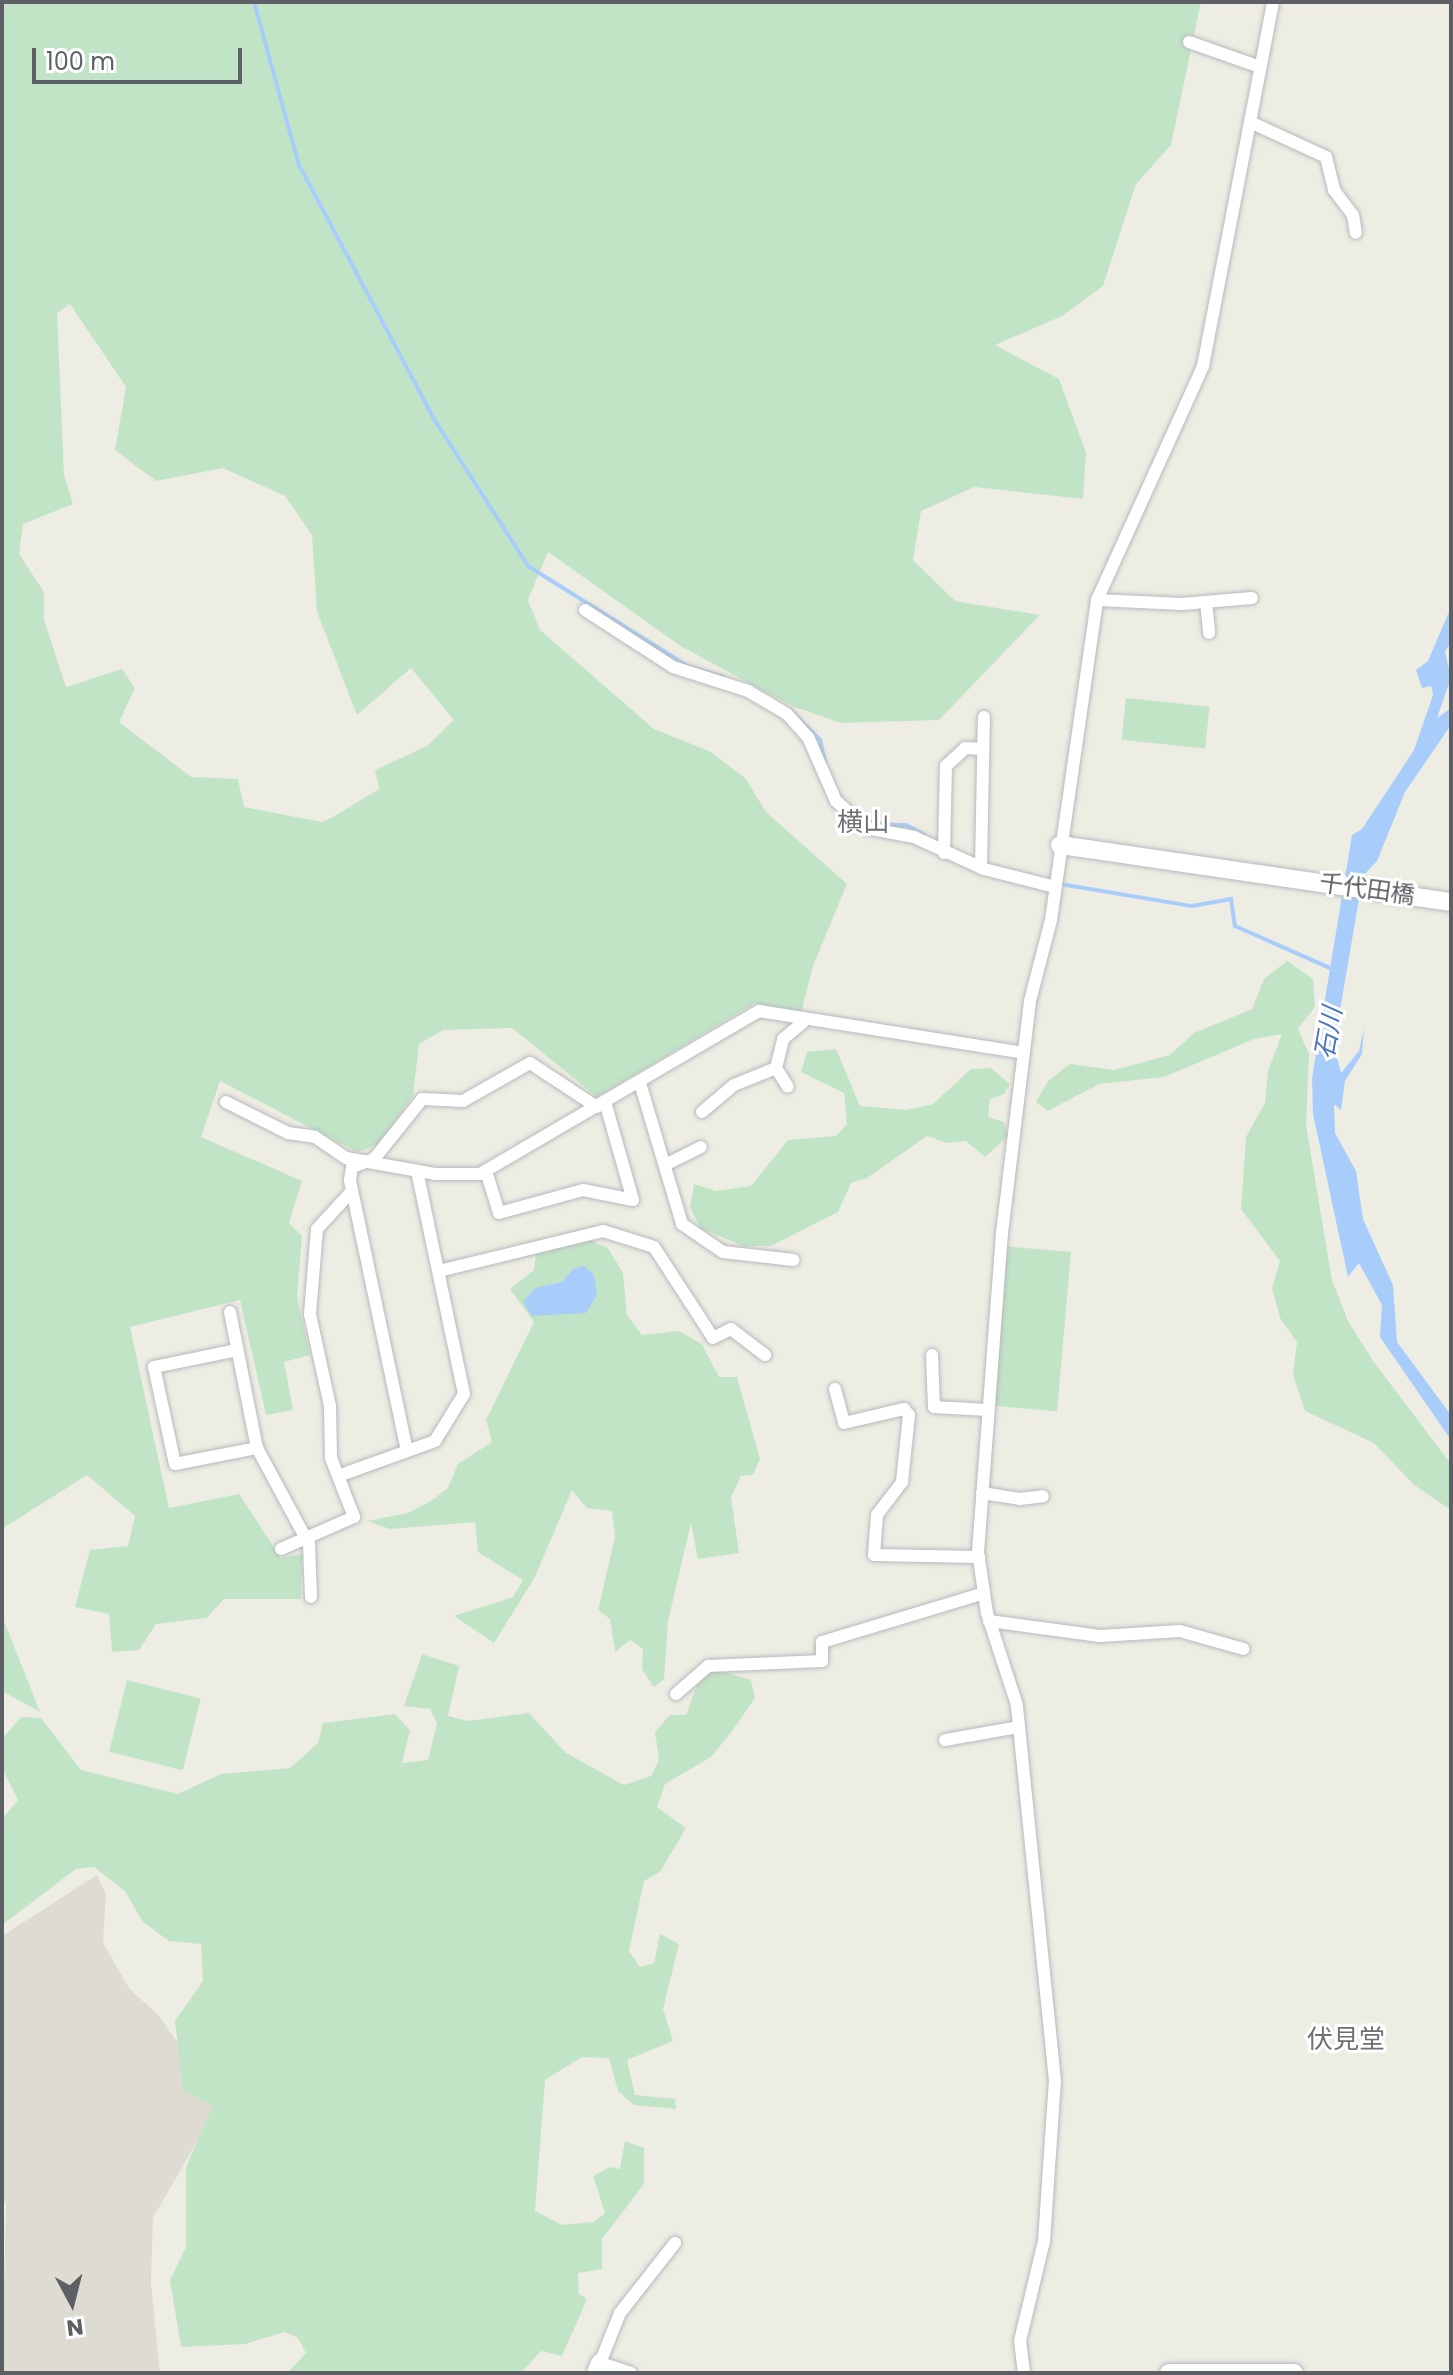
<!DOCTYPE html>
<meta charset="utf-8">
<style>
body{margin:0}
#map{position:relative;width:1453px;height:2375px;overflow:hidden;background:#eeede4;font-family:Poppins,"Noto Sans JP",sans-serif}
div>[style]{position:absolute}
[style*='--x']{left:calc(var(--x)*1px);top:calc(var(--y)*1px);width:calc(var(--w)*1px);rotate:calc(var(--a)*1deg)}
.education>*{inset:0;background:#dedcd2}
.green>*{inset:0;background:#c2e4c6;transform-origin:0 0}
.water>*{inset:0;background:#a8cdfa}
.stream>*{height:4px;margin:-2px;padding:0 2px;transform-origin:2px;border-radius:2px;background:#a8cdfa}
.roads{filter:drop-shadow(0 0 2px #b7b9bd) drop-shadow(0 0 2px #b7b9bd)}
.street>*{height:12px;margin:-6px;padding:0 6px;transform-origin:6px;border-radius:6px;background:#fff}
.secondary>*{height:18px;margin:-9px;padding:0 9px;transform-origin:9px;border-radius:9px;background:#fff}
span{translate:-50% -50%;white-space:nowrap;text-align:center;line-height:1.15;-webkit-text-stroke:6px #fff;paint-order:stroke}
.street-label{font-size:24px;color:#5c5f64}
.neighbourhood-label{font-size:26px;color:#6d7176}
.water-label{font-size:26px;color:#4b76bd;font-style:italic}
.frame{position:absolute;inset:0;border:4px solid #5c5f64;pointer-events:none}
.north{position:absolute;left:32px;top:2263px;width:80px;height:80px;-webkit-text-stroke:6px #fff;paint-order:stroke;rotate:173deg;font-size:22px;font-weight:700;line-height:32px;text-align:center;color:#5c5f64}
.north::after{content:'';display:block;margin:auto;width:28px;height:36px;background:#5c5f64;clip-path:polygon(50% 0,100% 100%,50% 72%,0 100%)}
.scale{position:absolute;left:32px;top:48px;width:210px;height:36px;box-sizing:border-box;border:4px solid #5c5f64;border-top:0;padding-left:10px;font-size:24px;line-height:28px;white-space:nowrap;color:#5c5f64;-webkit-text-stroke:6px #fff;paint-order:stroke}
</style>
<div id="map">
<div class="education">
<div style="clip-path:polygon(97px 1875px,106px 1894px,103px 1943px,129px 1988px,160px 2017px,219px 2103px,153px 2218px,151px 2283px,160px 2373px,2px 2373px,6px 2203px,2px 2199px,2px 1936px)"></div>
</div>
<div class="green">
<div style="clip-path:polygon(evenodd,2px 2px,1201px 2px,1171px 145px,1136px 184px,1103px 286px,1062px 316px,995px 345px,1059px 379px,1086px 453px,1083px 499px,974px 487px,921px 511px,913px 560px,955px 601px,1040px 615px,939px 720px,841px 723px,792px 706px,682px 647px,548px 552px,528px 600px,540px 630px,654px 729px,711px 752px,746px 779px,766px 812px,847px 884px,813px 966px,801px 1013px,755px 1003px,597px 1097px,512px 1028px,443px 1030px,419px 1044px,413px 1096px,377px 1145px,357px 1152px,220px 1081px,201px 1137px,302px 1181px,289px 1223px,302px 1236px,297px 1297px,310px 1355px,284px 1362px,293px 1410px,266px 1415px,240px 1300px,130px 1327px,169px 1508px,239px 1494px,281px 1558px,302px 1554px,301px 1599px,224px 1599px,207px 1618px,156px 1624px,139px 1650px,112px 1652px,109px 1614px,75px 1607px,90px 1550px,128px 1546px,135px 1516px,87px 1475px,2px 1529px,2px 2px,70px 304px,126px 387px,115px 450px,156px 481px,223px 468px,285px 496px,312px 535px,317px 612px,357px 715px,411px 668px,454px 720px,427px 746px,375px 770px,379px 789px,333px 817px,322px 822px,244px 807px,238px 779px,191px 777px,119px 722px,135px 688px,122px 669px,66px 687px,44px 620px,44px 592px,19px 554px,23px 524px,73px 504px,64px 475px,57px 313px,70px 304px)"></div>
<div style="left:1126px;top:698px;width:84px;height:42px;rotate:6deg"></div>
<div style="clip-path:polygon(1287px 961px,1313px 979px,1315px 1007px,1298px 1029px,1309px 1054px,1306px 1125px,1332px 1280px,1348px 1321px,1373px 1361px,1451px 1464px,1451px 1510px,1414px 1485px,1374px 1443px,1305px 1411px,1293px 1375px,1297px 1342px,1280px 1318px,1272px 1288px,1280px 1261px,1241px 1209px,1246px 1137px,1265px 1103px,1268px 1071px,1282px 1034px,1254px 1039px,1164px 1077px,1099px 1084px,1048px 1111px,1036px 1102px,1048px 1081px,1070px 1064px,1114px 1070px,1170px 1055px,1194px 1033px,1252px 1009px,1264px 979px)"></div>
<div style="clip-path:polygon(836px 1049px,860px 1106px,906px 1110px,933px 1104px,971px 1069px,991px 1068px,1010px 1084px,1004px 1094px,990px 1099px,988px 1117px,1004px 1122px,1008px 1136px,985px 1157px,966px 1141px,947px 1143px,927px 1136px,867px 1178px,851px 1183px,838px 1212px,771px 1246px,743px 1246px,700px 1228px,690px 1207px,694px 1184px,716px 1191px,751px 1186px,788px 1140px,836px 1136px,847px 1124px,844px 1093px,801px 1072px,807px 1052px)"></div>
<div style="clip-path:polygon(587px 1239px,608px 1248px,623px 1273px,627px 1315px,642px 1335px,679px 1331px,702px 1344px,719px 1377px,737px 1377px,760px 1459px,753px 1475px,741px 1476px,731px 1497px,739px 1553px,698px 1559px,691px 1523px,668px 1621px,664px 1679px,654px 1687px,642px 1669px,643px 1649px,630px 1640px,615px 1652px,610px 1619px,598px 1610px,615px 1537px,612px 1511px,587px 1508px,572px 1490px,535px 1577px,494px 1643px,454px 1616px,513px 1597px,523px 1580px,478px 1552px,475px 1522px,390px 1529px,367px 1521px,408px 1513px,431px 1501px,448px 1488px,458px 1464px,492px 1442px,486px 1420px,534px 1322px,510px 1289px,534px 1270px,536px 1254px)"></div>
<div style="left:1071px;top:1252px;width:160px;height:65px;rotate:95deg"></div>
<div style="clip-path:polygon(2px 1616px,40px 1712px,2px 1691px)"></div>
<div style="clip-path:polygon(422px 1654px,459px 1666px,448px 1716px,468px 1721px,529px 1713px,566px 1753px,624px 1785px,651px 1776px,659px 1760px,655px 1732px,670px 1715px,686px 1715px,697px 1685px,715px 1669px,751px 1680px,755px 1698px,733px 1730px,711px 1757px,665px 1784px,657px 1807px,686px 1828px,660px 1872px,644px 1881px,629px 1951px,640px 1967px,654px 1963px,660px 1934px,679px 1944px,663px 2009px,673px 2041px,627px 2060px,635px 2095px,675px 2099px,676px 2109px,634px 2105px,618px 2091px,609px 2058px,582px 2057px,545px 2080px,535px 2211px,562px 2225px,593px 2222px,605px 2213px,593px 2176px,610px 2167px,620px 2169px,625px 2141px,644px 2148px,644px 2184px,602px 2239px,602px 2269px,578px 2273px,579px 2294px,587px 2299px,562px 2356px,541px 2351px,521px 2373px,287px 2373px,306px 2353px,298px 2338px,285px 2332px,245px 2344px,181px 2347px,170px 2280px,186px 2247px,186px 2167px,213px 2105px,183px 2091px,175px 2021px,203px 1981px,201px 1944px,169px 1941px,143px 1922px,125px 1891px,94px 1867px,76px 1869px,2px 1925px,2px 1819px,18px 1800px,4px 1772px,2px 1739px,21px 1717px,41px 1718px,81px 1770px,178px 1794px,221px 1774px,290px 1768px,318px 1743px,323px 1723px,395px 1714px,410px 1730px,402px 1763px,428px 1760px,437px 1723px,430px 1709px,404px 1706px)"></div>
<div style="left:127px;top:1680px;width:76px;height:74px;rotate:14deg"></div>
</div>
<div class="water">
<div style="clip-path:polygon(1451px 607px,1451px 643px,1445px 651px,1451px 678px,1437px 718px,1451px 708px,1451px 725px,1405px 792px,1377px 861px,1363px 876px,1334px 1045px,1341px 1073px,1359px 1051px,1364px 1028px,1362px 1054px,1345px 1081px,1341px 1110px,1334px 1104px,1335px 1133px,1356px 1171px,1363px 1219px,1393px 1285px,1397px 1342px,1451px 1415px,1451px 1440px,1380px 1337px,1382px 1305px,1359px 1263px,1348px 1277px,1313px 1114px,1312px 1078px,1352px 835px,1362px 829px,1414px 750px,1433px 695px,1431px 686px,1422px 688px,1416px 670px,1428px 661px)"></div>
<div style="clip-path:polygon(584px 1266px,594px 1275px,597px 1295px,586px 1313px,532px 1316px,523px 1302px,535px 1288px,562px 1282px,573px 1269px)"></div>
</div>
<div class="stream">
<div style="--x:254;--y:2;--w:169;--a:74.6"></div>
<div style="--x:299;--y:165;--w:288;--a:62"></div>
<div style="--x:434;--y:419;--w:174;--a:57.4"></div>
<div style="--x:528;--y:566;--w:190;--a:32.1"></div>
<div style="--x:689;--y:667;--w:35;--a:16"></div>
<div style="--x:789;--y:709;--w:44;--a:45"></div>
<div style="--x:820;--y:740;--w:23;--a:77"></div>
<div style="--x:862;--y:817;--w:12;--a:35"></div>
<div style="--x:872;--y:824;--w:34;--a:2"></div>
<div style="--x:906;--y:825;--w:21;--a:28"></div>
<div style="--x:1060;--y:884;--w:134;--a:9.5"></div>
<div style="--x:1192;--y:906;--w:40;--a:-10"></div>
<div style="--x:1231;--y:899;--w:27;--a:82"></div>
<div style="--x:1235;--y:926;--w:106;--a:23.9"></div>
</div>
<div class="roads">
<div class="street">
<div style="--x:1189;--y:42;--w:75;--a:19.4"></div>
<div style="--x:1250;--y:122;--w:84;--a:24.7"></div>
<div style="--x:1326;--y:157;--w:34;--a:76"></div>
<div style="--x:1334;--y:190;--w:31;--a:53"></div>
<div style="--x:1353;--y:215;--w:18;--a:81"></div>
<div style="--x:1097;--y:600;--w:85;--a:2.7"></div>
<div style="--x:1182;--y:604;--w:70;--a:-4.9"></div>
<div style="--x:1206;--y:602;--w:31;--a:84"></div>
<div style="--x:585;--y:610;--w:105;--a:32.9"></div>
<div style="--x:673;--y:667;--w:79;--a:17.7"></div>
<div style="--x:748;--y:691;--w:45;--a:30.5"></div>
<div style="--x:787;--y:714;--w:31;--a:48"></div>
<div style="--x:808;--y:737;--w:70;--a:66.4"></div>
<div style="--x:836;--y:801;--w:40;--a:42"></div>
<div style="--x:866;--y:828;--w:49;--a:10.6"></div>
<div style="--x:914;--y:837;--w:77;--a:24.6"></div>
<div style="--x:984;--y:869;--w:73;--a:14.2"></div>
<div style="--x:944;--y:853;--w:87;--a:-88.7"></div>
<div style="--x:946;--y:766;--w:26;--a:-43"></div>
<div style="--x:965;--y:748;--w:18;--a:3"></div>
<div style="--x:981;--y:868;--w:151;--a:-88.9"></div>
<div style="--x:776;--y:1068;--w:22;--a:58"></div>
<div style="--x:640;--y:1083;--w:147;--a:73.4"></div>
<div style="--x:682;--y:1224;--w:50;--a:34.3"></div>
<div style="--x:723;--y:1252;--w:71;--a:6.4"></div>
<div style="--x:226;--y:1102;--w:69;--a:26.6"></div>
<div style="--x:288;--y:1133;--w:27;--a:8"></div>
<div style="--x:315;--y:1137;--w:37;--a:34"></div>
<div style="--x:346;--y:1158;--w:90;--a:10.2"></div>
<div style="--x:435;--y:1174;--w:45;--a:0"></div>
<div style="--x:480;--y:1174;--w:323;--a:-30.3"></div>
<div style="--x:759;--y:1011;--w:268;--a:9"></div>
<div style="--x:702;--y:1112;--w:42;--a:-40.2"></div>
<div style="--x:734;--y:1085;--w:45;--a:-22"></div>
<div style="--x:776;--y:1068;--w:30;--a:-76"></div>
<div style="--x:783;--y:1039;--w:26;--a:-40"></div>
<div style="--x:665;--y:1165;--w:40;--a:-26.6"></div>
<div style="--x:486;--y:1171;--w:44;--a:72.8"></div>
<div style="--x:499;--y:1213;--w:87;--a:-15.3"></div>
<div style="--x:583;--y:1190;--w:51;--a:11.3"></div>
<div style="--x:633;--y:1200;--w:102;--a:-105.9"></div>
<div style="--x:439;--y:1271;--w:169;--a:-13.7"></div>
<div style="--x:603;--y:1231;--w:53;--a:17.4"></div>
<div style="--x:654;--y:1247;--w:108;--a:57"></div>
<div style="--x:713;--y:1338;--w:20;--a:-27"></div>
<div style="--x:731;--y:1329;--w:43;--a:37.4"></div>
<div style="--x:230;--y:1312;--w:139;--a:78.8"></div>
<div style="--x:257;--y:1448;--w:109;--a:61.6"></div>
<div style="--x:309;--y:1544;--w:53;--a:87.8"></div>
<div style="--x:237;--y:1350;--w:85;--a:168.4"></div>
<div style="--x:154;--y:1367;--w:99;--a:77.8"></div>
<div style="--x:175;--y:1464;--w:84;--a:-11"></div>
<div style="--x:932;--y:1355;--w:52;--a:87.8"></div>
<div style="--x:934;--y:1407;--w:53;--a:3.2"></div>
<div style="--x:835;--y:1389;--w:35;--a:75"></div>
<div style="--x:844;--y:1423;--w:62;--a:-13.1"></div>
<div style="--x:904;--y:1409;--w:8;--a:50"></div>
<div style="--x:909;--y:1415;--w:67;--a:96"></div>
<div style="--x:902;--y:1482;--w:41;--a:127.1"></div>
<div style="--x:877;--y:1515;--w:40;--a:94.3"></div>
<div style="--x:874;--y:1555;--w:105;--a:1.1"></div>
<div style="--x:407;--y:1451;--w:277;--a:-101.9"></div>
<div style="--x:350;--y:1180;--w:13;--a:-81"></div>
<div style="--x:352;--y:1167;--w:23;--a:-20"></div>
<div style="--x:374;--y:1159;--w:77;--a:-51.3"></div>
<div style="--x:422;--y:1099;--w:41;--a:2.8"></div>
<div style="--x:463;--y:1101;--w:77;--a:-29.6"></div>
<div style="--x:530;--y:1063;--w:80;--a:33.3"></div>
<div style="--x:338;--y:1476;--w:103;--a:-19.8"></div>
<div style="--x:435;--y:1441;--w:55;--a:-58.3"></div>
<div style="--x:464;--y:1394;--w:228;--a:-101.9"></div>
<div style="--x:982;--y:1493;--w:38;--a:9"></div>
<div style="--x:1020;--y:1499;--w:23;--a:-7"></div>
<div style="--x:281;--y:1549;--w:80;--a:-23.7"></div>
<div style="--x:354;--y:1517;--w:63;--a:-111.3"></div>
<div style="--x:331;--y:1458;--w:52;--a:-91.1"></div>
<div style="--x:330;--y:1406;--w:94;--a:-102.3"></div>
<div style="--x:310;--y:1314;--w:85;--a:-85.3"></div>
<div style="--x:317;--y:1229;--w:52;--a:-47.4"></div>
<div style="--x:989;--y:1621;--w:112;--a:7.7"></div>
<div style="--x:1100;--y:1636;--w:80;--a:-3.6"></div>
<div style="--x:1180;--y:1631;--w:66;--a:15.9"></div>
<div style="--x:676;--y:1694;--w:43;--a:-41.2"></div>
<div style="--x:708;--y:1666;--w:114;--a:-2.5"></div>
<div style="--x:822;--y:1661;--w:19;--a:-90"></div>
<div style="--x:822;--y:1642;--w:169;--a:-16.8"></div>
<div style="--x:945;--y:1740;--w:75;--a:-10"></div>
<div style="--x:631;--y:2373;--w:33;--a:-162"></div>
<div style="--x:600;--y:2363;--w:54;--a:-68.2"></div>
<div style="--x:620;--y:2313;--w:89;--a:-51.8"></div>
<div style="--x:1024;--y:2373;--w:32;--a:-97"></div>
<div style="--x:1020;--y:2341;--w:103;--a:-76.5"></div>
<div style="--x:1044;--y:2241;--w:160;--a:-86.1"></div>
<div style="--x:1055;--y:2081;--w:378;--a:-95.8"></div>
<div style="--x:1017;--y:1705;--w:97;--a:-108.1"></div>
<div style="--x:987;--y:1613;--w:62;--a:-98.4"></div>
<div style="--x:978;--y:1552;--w:320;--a:-85.7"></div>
<div style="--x:1002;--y:1233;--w:234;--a:-83.1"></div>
<div style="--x:1030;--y:1001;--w:84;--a:-75.5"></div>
<div style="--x:1051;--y:920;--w:323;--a:-81.8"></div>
<div style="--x:1097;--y:600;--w:257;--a:-65.6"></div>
<div style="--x:1203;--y:366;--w:371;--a:-79.1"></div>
</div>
<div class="secondary">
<div style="--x:1060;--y:845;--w:395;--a:8.3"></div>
<div style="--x:596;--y:2373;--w:11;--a:-68"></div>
<div style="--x:1169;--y:2373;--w:125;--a:0"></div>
</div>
</div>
<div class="street-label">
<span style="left:1367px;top:889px;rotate:8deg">千代田橋</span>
</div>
<div class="neighbourhood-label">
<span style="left:863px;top:823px">横山</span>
<span style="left:1346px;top:2040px">伏見堂</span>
</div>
<div class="water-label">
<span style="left:1329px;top:1033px;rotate:-80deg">石川</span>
</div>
<div class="frame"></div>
<div class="north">N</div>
<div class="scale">100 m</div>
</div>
